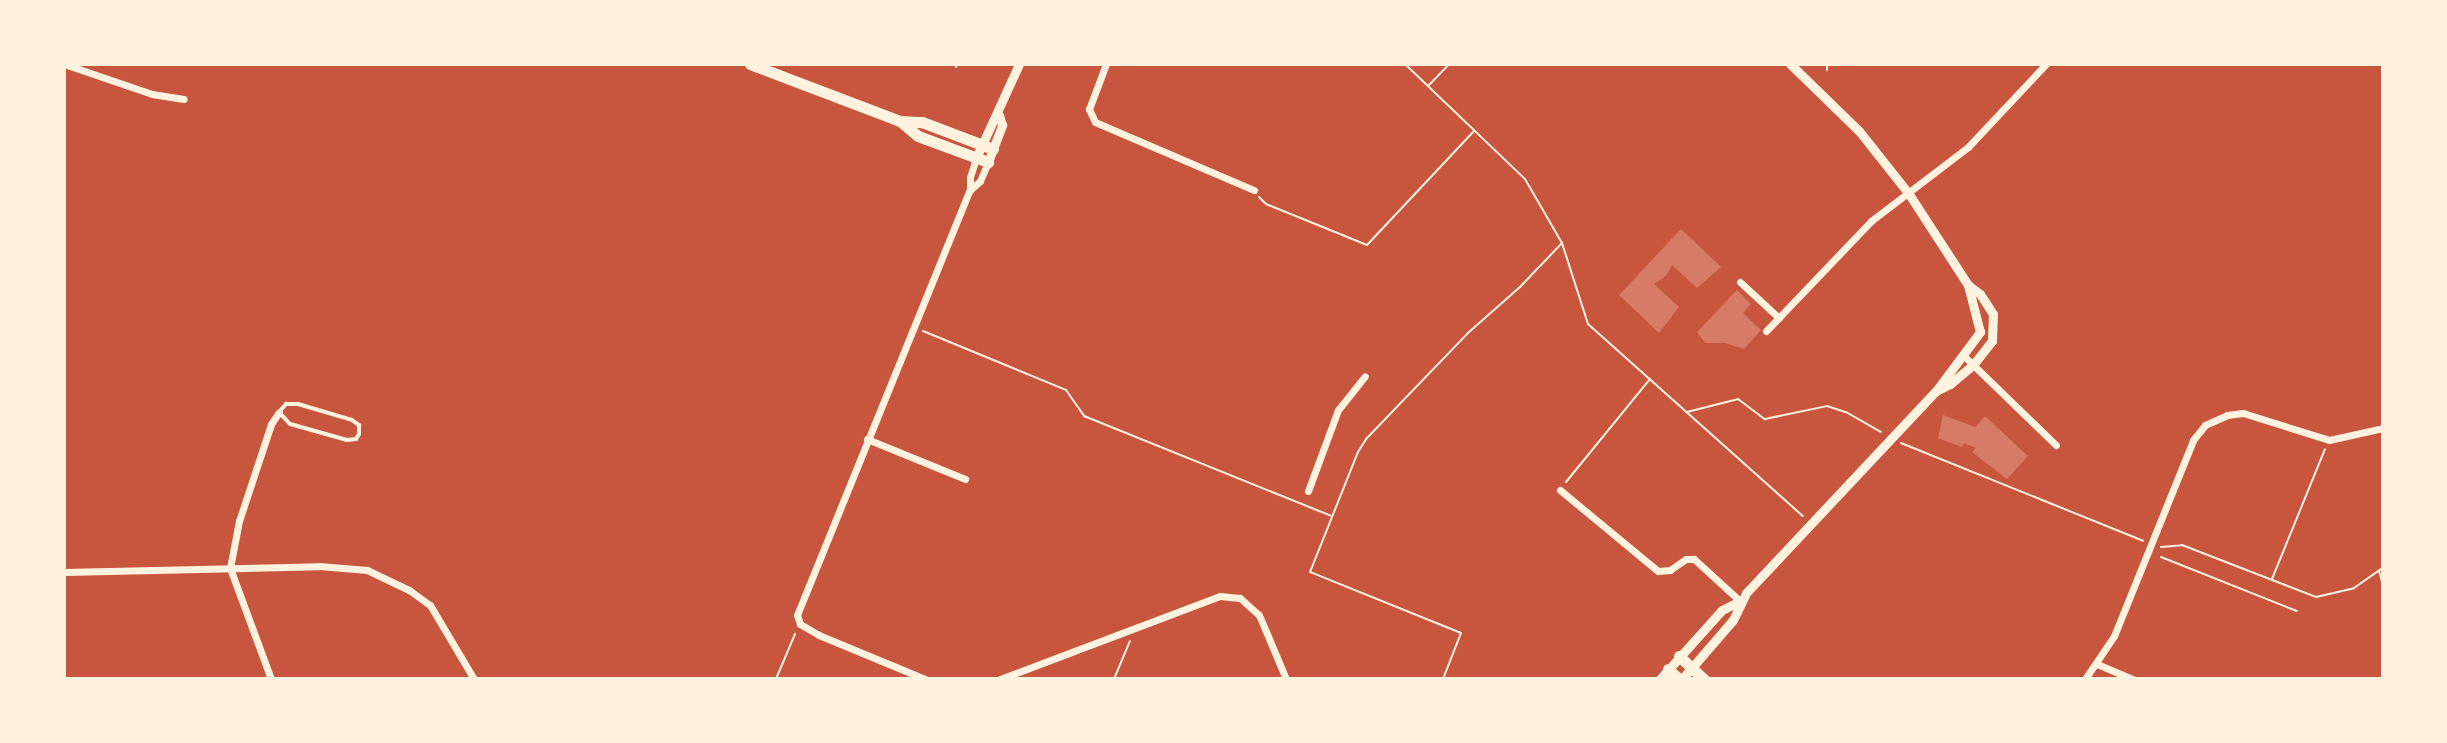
<!DOCTYPE html>
<style>
body{margin:0}
#map{position:relative;width:2447px;height:743px;overflow:hidden;background:#c8553d;font-family:"IBM Plex Sans",sans-serif}
div>[style]{position:absolute}
[style*='--x']{left:calc(var(--x)*1px);top:calc(var(--y)*1px);width:calc(var(--w)*1px);rotate:calc(var(--a)*1deg)}
.building>*{inset:0;background:#d67c66}
.path>*{height:2px;margin:-1px;padding:0 1px;transform-origin:1px;border-radius:1px;background:#fff3e0}
.service>*{height:4px;margin:-2px;padding:0 2px;transform-origin:2px;border-radius:2px;background:#fff3e0}
.minor>*{height:7px;margin:-3.5px;padding:0 3.5px;transform-origin:3.5px;border-radius:3.5px;background:#fff3e0}
.tertiary>*{height:9px;margin:-4.5px;padding:0 4.5px;transform-origin:4.5px;border-radius:4.5px;background:#fff3e0}
.secondary>*{height:11px;margin:-5.5px;padding:0 5.5px;transform-origin:5.5px;border-radius:5.5px;background:#fff3e0}
span{translate:-50% -50%;white-space:nowrap;text-align:center;line-height:1.15;-webkit-text-stroke:6px #fff3e0;paint-order:stroke}
.frame{position:absolute;inset:0;border:66px solid #fff3e0;pointer-events:none}
</style>
<div id="map">
<div class="building">
<div style="clip-path:polygon(1681px 229px,1721px 267px,1697px 288px,1672px 265px,1666px 276px,1654px 284px,1679px 307px,1659px 333px,1619px 295px)"></div>
<div style="clip-path:polygon(1737px 290px,1751px 304px,1743px 313px,1761px 330px,1744px 349px,1725px 343px,1705px 343px,1697px 332px)"></div>
<div style="clip-path:polygon(1943px 415px,1975px 427px,1985px 416px,2028px 456px,2007px 479px,1972px 452px,1976px 448px,1964px 443px,1962px 447px,1938px 438px)"></div>
</div>
<div class="path">
<div style="--x:1405;--y:64;--w:166;--a:43.8"></div>
<div style="--x:1525;--y:179;--w:74;--a:60"></div>
<div style="--x:1562;--y:243;--w:85;--a:72.2"></div>
<div style="--x:1588;--y:324;--w:288;--a:41.8"></div>
<div style="--x:1827;--y:64;--w:6;--a:90"></div>
<div style="--x:956;--y:67;--w:3;--a:-72"></div>
<div style="--x:1429;--y:85;--w:29;--a:-46"></div>
<div style="--x:1259;--y:197;--w:10;--a:45"></div>
<div style="--x:1266;--y:204;--w:109;--a:22.1"></div>
<div style="--x:1367;--y:245;--w:155;--a:-46.8"></div>
<div style="--x:923;--y:331;--w:155;--a:22.4"></div>
<div style="--x:1066;--y:390;--w:32;--a:55"></div>
<div style="--x:1084;--y:416;--w:266;--a:22"></div>
<div style="--x:1687;--y:412;--w:53;--a:-14.3"></div>
<div style="--x:1738;--y:399;--w:34;--a:37"></div>
<div style="--x:1765;--y:419;--w:63;--a:-11.8"></div>
<div style="--x:1827;--y:406;--w:20;--a:18"></div>
<div style="--x:1846;--y:412;--w:40;--a:29.7"></div>
<div style="--x:1901;--y:443;--w:261;--a:22"></div>
<div style="--x:1566;--y:482;--w:133;--a:-50.8"></div>
<div style="--x:2161;--y:547;--w:21;--a:-5"></div>
<div style="--x:2182;--y:545;--w:144;--a:21.2"></div>
<div style="--x:2316;--y:597;--w:39;--a:-13"></div>
<div style="--x:2354;--y:588;--w:35;--a:-35"></div>
<div style="--x:2161;--y:557;--w:146;--a:21.7"></div>
<div style="--x:2379;--y:571;--w:15;--a:74"></div>
<div style="--x:2272;--y:579;--w:140;--a:-67.8"></div>
<div style="--x:776;--y:679;--w:49;--a:-67.1"></div>
<div style="--x:1114;--y:679;--w:41;--a:-67.2"></div>
<div style="--x:1443;--y:679;--w:49;--a:-68.6"></div>
<div style="--x:1461;--y:633;--w:163;--a:-158"></div>
<div style="--x:1310;--y:572;--w:129;--a:-68.2"></div>
<div style="--x:1358;--y:452;--w:15;--a:-58"></div>
<div style="--x:1366;--y:439;--w:149;--a:-46.1"></div>
<div style="--x:1469;--y:332;--w:68;--a:-41.4"></div>
<div style="--x:1520;--y:287;--w:61;--a:-46.3"></div>
</div>
<div class="service">
<div style="--x:286;--y:404;--w:12;--a:0"></div>
<div style="--x:298;--y:404;--w:56;--a:16.5"></div>
<div style="--x:352;--y:420;--w:9;--a:36"></div>
<div style="--x:359;--y:425;--w:9;--a:90"></div>
<div style="--x:359;--y:434;--w:6;--a:121"></div>
<div style="--x:356;--y:439;--w:9;--a:174"></div>
<div style="--x:347;--y:440;--w:59;--a:-164.3"></div>
<div style="--x:290;--y:424;--w:16;--a:-133"></div>
<div style="--x:279;--y:412;--w:11;--a:-49"></div>
</div>
<div class="minor">
<div style="--x:64;--y:64;--w:93;--a:18.8"></div>
<div style="--x:152;--y:94;--w:32;--a:9"></div>
<div style="--x:1106;--y:64;--w:48;--a:110.7"></div>
<div style="--x:1089;--y:109;--w:14;--a:65"></div>
<div style="--x:1095;--y:122;--w:173;--a:23.2"></div>
<div style="--x:970;--y:190;--w:13;--a:-90"></div>
<div style="--x:970;--y:177;--w:20;--a:-72"></div>
<div style="--x:1740;--y:282;--w:53;--a:42.7"></div>
<div style="--x:1766;--y:331;--w:152;--a:-46.3"></div>
<div style="--x:1871;--y:221;--w:122;--a:-37.3"></div>
<div style="--x:1968;--y:147;--w:114;--a:-46.8"></div>
<div style="--x:1964;--y:356;--w:128;--a:44.1"></div>
<div style="--x:867;--y:439;--w:106;--a:22.2"></div>
<div style="--x:1560;--y:490;--w:127;--a:39.6"></div>
<div style="--x:1658;--y:571;--w:12;--a:-5"></div>
<div style="--x:1670;--y:570;--w:19;--a:-35"></div>
<div style="--x:1686;--y:559;--w:8;--a:0"></div>
<div style="--x:1694;--y:559;--w:62;--a:42.4"></div>
<div style="--x:1308;--y:491;--w:86;--a:-69.7"></div>
<div style="--x:1338;--y:410;--w:43;--a:-51.5"></div>
<div style="--x:64;--y:572;--w:255;--a:-1.3"></div>
<div style="--x:319;--y:566;--w:48;--a:4.8"></div>
<div style="--x:367;--y:570;--w:47;--a:25.5"></div>
<div style="--x:409;--y:590;--w:26;--a:36"></div>
<div style="--x:430;--y:605;--w:86;--a:59.3"></div>
<div style="--x:2097;--y:664;--w:39;--a:23"></div>
<div style="--x:271;--y:679;--w:118;--a:-110.3"></div>
<div style="--x:230;--y:568;--w:48;--a:-79.2"></div>
<div style="--x:239;--y:521;--w:102;--a:-71.7"></div>
<div style="--x:271;--y:424;--w:14;--a:-56"></div>
<div style="--x:925;--y:679;--w:115;--a:-157.5"></div>
<div style="--x:819;--y:635;--w:22;--a:-150"></div>
<div style="--x:800;--y:624;--w:9;--a:-108"></div>
<div style="--x:797;--y:615;--w:459;--a:-67.9"></div>
<div style="--x:970;--y:190;--w:13;--a:-42"></div>
<div style="--x:980;--y:181;--w:21;--a:-67"></div>
<div style="--x:1000;--y:679;--w:235;--a:-20.7"></div>
<div style="--x:1220;--y:596;--w:20;--a:6"></div>
<div style="--x:1240;--y:598;--w:25;--a:42"></div>
<div style="--x:1259;--y:615;--w:69;--a:67.1"></div>
<div style="--x:2085;--y:679;--w:52;--a:-56"></div>
<div style="--x:2114;--y:636;--w:211;--a:-68"></div>
<div style="--x:2193;--y:440;--w:19;--a:-51"></div>
<div style="--x:2205;--y:425;--w:24;--a:-24"></div>
<div style="--x:2227;--y:415;--w:16;--a:-7"></div>
<div style="--x:2243;--y:413;--w:90;--a:17.4"></div>
<div style="--x:2329;--y:440;--w:55;--a:-12.5"></div>
</div>
<div class="tertiary">
<div style="--x:976;--y:158;--w:103;--a:-65.4"></div>
<div style="--x:988;--y:162;--w:40;--a:-69"></div>
<div style="--x:1002;--y:125;--w:10;--a:-107"></div>
<div style="--x:1936;--y:391;--w:16;--a:-27"></div>
<div style="--x:1950;--y:384;--w:30;--a:-40"></div>
<div style="--x:1973;--y:365;--w:31;--a:-52"></div>
<div style="--x:1992;--y:341;--w:27;--a:-88"></div>
<div style="--x:1993;--y:314;--w:24;--a:-123"></div>
<div style="--x:1980;--y:294;--w:15;--a:-143"></div>
<div style="--x:1660;--y:679;--w:93;--a:-48.1"></div>
<div style="--x:1722;--y:610;--w:20;--a:-27"></div>
<div style="--x:1682;--y:679;--w:78;--a:-49.2"></div>
<div style="--x:1733;--y:620;--w:30;--a:-64"></div>
<div style="--x:1746;--y:593;--w:277;--a:-46.8"></div>
<div style="--x:1936;--y:391;--w:74;--a:-53.3"></div>
<div style="--x:1980;--y:332;--w:49;--a:-104.3"></div>
<div style="--x:1968;--y:285;--w:108;--a:-123"></div>
<div style="--x:1909;--y:194;--w:80;--a:-128.4"></div>
<div style="--x:1859;--y:131;--w:96;--a:-135.8"></div>
</div>
<div class="secondary">
<div style="--x:750;--y:64;--w:160;--a:20.8"></div>
<div style="--x:900;--y:121;--w:22;--a:3"></div>
<div style="--x:922;--y:122;--w:76;--a:20.8"></div>
<div style="--x:900;--y:121;--w:23;--a:40"></div>
<div style="--x:918;--y:136;--w:75;--a:20.4"></div>
<div style="--x:1679;--y:656;--w:34;--a:43"></div>
<div style="--x:1668;--y:669;--w:15;--a:42"></div>
</div>
<div class="frame"></div>
</div>
